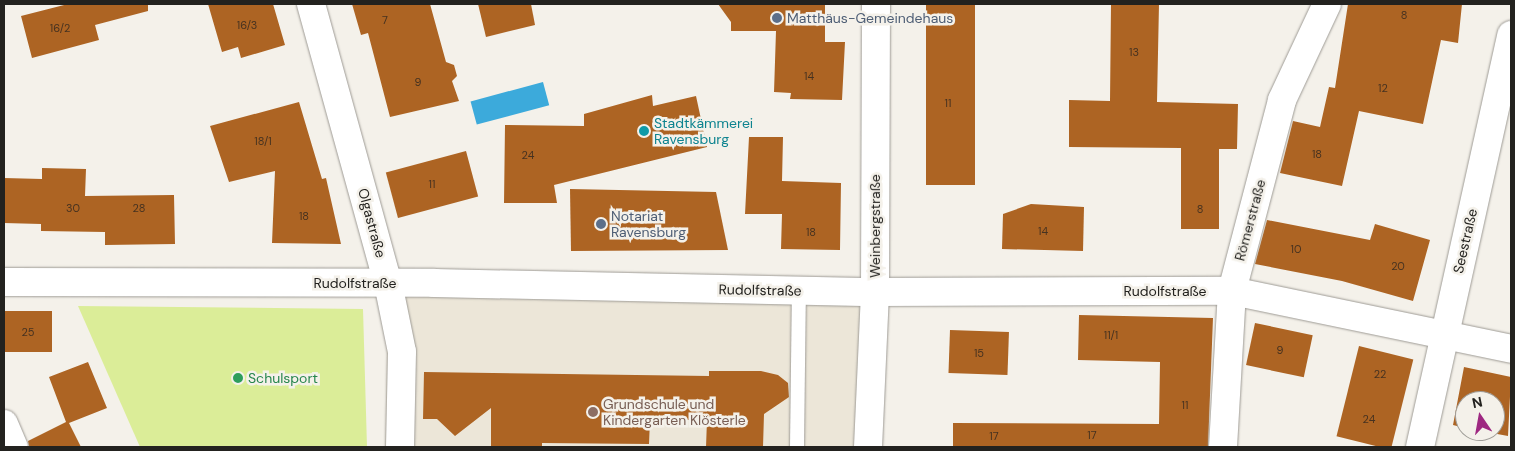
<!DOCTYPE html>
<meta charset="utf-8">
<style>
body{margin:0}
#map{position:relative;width:1515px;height:451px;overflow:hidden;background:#f4f1ea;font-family:"DM Sans",sans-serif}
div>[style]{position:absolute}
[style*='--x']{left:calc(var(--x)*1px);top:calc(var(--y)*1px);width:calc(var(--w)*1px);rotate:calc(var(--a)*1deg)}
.built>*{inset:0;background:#ece6d8;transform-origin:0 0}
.green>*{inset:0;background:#dbed98}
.water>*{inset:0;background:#3caadb;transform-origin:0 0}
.building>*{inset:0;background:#ad6423;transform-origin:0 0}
.roads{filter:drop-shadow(0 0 1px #9e9b95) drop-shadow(0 0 1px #9e9b95)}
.service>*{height:14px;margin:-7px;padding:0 7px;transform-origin:7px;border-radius:7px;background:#fff}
.minor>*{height:28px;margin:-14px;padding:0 14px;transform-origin:14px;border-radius:14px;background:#fff}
.dots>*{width:14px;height:14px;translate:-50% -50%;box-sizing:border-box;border:2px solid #f4f1ea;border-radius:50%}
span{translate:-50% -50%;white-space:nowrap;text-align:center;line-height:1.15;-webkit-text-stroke:5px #f4f1ea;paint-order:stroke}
.number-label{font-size:11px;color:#463220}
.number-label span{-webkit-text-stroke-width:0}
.service-label{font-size:14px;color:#4e5e75}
.left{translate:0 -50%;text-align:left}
.culture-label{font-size:14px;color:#0d838f}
.street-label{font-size:14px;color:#23221f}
.leisure-label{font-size:14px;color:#27864d}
.education-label{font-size:14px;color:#785e54}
.frame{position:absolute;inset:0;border:5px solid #23221f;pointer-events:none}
.north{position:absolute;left:1455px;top:391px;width:50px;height:50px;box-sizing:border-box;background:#f4f1ea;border:1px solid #a09e99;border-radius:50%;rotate:348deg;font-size:14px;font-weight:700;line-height:20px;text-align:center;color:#23221f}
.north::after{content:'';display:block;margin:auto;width:18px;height:22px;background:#9e2881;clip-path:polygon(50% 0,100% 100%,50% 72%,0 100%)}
</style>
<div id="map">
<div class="built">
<div style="left:388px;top:283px;width:487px;height:164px;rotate:1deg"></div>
</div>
<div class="green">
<div style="clip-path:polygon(78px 306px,363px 309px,367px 447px,140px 447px)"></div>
</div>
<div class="water">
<div style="left:543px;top:82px;width:24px;height:75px;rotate:75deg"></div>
</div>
<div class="building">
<div style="clip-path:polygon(68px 4px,148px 4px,148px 11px,95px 25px,99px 40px,32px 58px,21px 16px)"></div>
<div style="clip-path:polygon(208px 4px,273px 4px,285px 45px,241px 58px,238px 47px,222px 52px)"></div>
<div style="clip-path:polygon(352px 4px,430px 4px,446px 62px,454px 65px,457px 76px,452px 81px,459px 101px,390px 117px,368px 33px,361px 35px)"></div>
<div style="clip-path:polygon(478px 4px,531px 4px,535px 25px,486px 37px)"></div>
<div style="clip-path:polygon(718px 4px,825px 4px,825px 42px,845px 42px,842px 100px,790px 99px,791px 93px,774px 92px,776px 31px,731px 31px,731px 22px)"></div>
<div style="left:926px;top:4px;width:49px;height:181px"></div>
<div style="clip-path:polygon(1111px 4px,1159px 4px,1157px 102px,1238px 104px,1237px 149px,1219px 149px,1219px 229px,1181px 229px,1181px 148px,1069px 147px,1069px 100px,1110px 101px)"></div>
<div style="clip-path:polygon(1348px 4px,1462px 4px,1458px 43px,1441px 40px,1423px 124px,1359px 111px,1342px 186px,1280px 173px,1293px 121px,1320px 127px,1329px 87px,1335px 88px)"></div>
<div style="clip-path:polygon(652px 95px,653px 106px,696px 96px,707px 147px,554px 185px,557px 203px,504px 203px,505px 125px,584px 126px,584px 114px)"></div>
<div style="clip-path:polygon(299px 102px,322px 179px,326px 178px,341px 244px,272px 243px,275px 171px,229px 182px,210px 126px)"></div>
<div style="clip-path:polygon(749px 137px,783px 137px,782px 181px,841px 183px,840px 250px,781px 249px,782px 214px,745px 214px)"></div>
<div style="left:466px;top:151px;width:47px;height:83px;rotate:75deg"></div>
<div style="clip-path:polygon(42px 168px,86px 169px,85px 196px,174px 195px,175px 244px,105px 245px,105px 232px,41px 231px,41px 224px,4px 223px,4px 178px,42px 179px)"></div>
<div style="clip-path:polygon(570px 189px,716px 192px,728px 250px,571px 251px)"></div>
<div style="clip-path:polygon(1031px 204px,1084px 207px,1083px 251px,1002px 249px,1003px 214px)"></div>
<div style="clip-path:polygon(1267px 220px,1370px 240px,1375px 224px,1430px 240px,1413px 301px,1342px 281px,1255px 264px)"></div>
<div style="left:4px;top:311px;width:48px;height:41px"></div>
<div style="clip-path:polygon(1079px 315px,1213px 318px,1208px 447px,953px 447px,953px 423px,1159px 424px,1160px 362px,1078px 360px)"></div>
<div style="left:1255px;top:323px;width:59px;height:43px;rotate:12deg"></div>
<div style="left:950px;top:330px;width:59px;height:43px;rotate:2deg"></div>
<div style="left:1359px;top:346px;width:56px;height:93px;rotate:14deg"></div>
<div style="clip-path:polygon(88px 362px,107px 408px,69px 423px,81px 447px,29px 447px,28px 441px,66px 422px,49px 377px)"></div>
<div style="clip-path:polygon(1464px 367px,1511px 377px,1508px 436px,1481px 431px,1495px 431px,1495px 401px,1465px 401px,1465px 428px,1453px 425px)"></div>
<div style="clip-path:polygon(709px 371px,761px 371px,778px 375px,788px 383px,789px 397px,764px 414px,763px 447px,706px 447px,707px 420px,650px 420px,649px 444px,542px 443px,542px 447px,491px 447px,491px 408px,455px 436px,437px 419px,423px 419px,424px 372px,709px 376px)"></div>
</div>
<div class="roads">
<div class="service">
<div style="--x:797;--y:447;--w:156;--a:-89.3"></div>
</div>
<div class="minor">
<div style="--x:311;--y:4;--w:289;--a:74.6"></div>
<div style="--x:388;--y:283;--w:70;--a:78.5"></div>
<div style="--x:402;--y:352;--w:95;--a:91.2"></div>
<div style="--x:4;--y:282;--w:430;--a:0.1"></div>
<div style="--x:434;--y:283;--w:441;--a:1.2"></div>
<div style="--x:875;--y:292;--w:357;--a:-0.2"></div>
<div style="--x:1232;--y:291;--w:285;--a:11.7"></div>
<div style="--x:4;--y:424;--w:25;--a:67"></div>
<div style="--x:868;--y:447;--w:155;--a:-87.4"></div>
<div style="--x:875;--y:292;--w:288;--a:-89.8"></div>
<div style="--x:1223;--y:447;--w:156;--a:-86.7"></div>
<div style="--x:1232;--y:291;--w:197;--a:-75.3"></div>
<div style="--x:1282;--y:100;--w:106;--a:-64.9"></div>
<div style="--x:1420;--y:447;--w:422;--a:-77.5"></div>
</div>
</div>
<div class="dots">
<div style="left:777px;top:18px;background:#5c6f8a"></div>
<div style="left:644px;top:131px;background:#0f9aa8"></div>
<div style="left:601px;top:224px;background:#5c6f8a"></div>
<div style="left:238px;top:378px;background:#2e9e5b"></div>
<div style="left:593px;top:412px;background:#8d6e63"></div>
</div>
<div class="number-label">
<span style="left:1404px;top:15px">8</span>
<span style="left:385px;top:20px">7</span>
<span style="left:247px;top:25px">16/3</span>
<span style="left:60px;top:28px">16/2</span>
<span style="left:1134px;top:52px">13</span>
<span style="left:809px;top:76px">14</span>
<span style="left:418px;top:82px">9</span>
<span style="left:1383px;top:88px">12</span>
<span style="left:948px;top:103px">11</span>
<span style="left:263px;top:141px">18/1</span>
<span style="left:1317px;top:154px">18</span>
<span style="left:528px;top:155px">24</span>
<span style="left:432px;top:184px">11</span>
<span style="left:73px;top:208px">30</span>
<span style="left:139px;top:208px">28</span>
<span style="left:1200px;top:209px">8</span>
<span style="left:304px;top:216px">18</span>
<span style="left:1043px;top:231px">14</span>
<span style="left:811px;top:232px">18</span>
<span style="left:1296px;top:249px">10</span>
<span style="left:1398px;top:266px">20</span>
<span style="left:28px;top:332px">25</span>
<span style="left:1111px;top:335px">11/1</span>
<span style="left:1280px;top:350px">9</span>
<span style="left:979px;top:353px">15</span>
<span style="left:1380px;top:374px">22</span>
<span style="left:1185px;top:405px">11</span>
<span style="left:1369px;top:419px">24</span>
<span style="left:1092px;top:435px">17</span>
<span style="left:994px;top:436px">17</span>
</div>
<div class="service-label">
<span class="left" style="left:787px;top:18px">Matthäus-Gemeindehaus</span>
<span class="left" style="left:611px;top:224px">Notariat<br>Ravensburg</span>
</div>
<div class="culture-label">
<span class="left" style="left:654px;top:131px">Stadtkämmerei<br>Ravensburg</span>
</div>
<div class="street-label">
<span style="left:1250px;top:220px;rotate:-75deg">Römerstraße</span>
<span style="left:372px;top:223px;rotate:75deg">Olgastraße</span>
<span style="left:875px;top:226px;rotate:-90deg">Weinbergstraße</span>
<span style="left:1465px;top:241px;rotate:-77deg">Seestraße</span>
<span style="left:355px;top:283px">Rudolfstraße</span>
<span style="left:760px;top:290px;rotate:1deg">Rudolfstraße</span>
<span style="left:1165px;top:291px">Rudolfstraße</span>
</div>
<div class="leisure-label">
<span class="left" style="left:248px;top:378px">Schulsport</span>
</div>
<div class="education-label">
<span class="left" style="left:603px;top:412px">Grundschule und<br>Kindergarten Klösterle</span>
</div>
<div class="frame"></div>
<div class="north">N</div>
</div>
